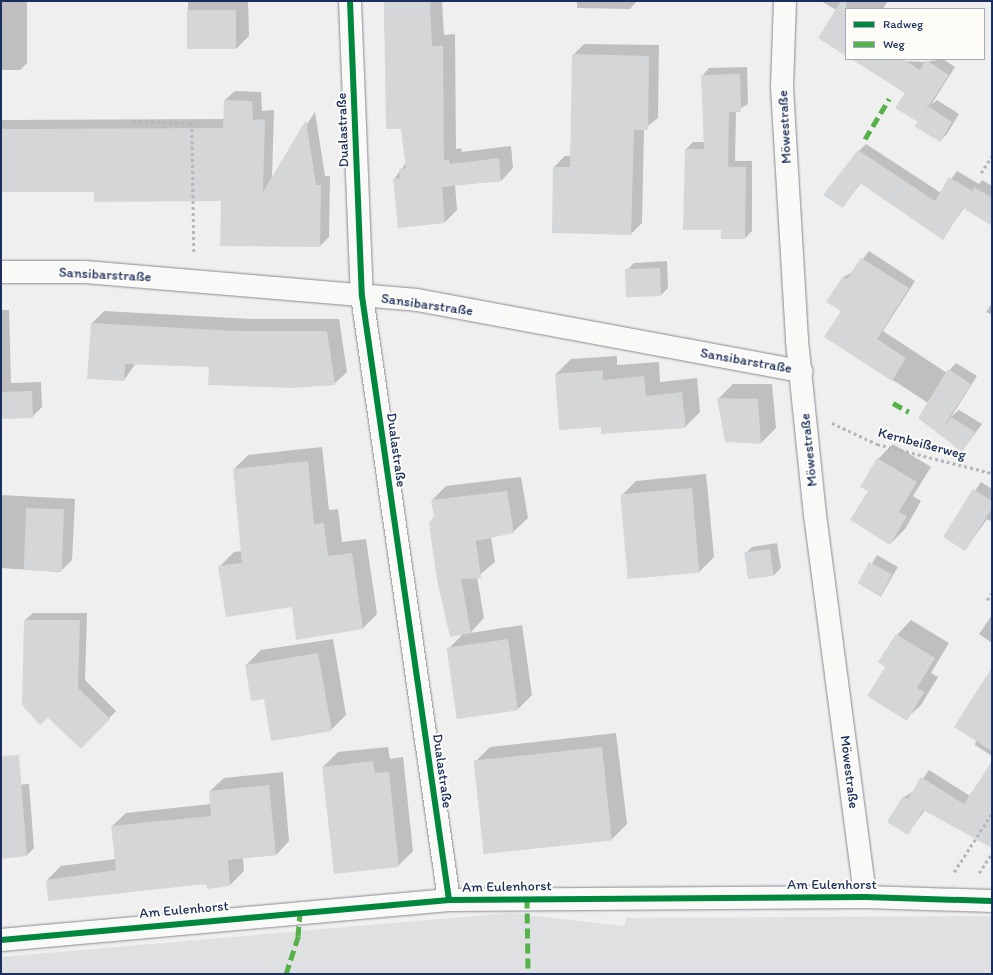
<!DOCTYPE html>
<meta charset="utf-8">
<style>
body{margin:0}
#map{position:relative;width:993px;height:975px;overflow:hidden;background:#efefef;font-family:Itim,sans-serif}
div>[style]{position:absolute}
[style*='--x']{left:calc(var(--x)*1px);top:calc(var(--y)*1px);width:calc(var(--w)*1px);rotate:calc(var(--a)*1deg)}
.green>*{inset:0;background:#dee0e2}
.shadow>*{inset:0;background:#0003;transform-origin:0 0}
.building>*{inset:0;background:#d5d6d8;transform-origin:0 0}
.path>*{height:2.5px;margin-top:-1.25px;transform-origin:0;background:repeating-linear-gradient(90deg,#b4b7bc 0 3px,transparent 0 6px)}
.roads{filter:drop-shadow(0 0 1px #868a93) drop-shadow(0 0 1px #868a93)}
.minor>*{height:22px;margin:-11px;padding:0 11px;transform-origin:11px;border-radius:11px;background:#f9f9f8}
.quiet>*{height:5px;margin-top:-2.5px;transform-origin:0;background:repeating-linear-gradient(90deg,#55b248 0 10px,transparent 0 15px)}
.cycleway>*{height:6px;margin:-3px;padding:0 3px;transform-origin:3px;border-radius:3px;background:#00873e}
span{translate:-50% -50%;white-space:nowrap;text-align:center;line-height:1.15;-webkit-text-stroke:4px #fdfcf7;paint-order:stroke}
.street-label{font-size:14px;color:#1b2f5e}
.frame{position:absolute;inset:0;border:2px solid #1b2f5e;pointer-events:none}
.legend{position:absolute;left:845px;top:8px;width:140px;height:52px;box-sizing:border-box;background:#fdfcf7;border:1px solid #a3aaba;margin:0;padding:5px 7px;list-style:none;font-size:12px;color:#1b2f5e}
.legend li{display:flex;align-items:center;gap:8px;height:20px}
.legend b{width:20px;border:1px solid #a3aaba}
</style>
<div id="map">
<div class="green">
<div style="clip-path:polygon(509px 913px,624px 926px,626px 918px,992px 916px,992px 974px,1px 974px,1px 957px)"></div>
</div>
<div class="shadow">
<div style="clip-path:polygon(1px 1px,27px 1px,27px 63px,20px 70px,1px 70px)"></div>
<div style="clip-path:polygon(188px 1px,248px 1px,249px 36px,237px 48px,188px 48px)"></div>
<div style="clip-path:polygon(384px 1px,442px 1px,444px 35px,455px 34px,456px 149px,461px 148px,462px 152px,511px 146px,513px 168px,501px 181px,455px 185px,457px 210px,445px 222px,394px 179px,406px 163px,402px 128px,387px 128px)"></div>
<div style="clip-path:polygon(577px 1px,637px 1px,630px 9px,577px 8px)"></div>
<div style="clip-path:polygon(821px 1px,888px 1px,883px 9px,846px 9px,846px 55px,836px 10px)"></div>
<div style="clip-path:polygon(584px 44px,659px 45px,658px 118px,644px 129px,642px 223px,631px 234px,554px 167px,565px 156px,571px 156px,573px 55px)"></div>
<div style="clip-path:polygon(853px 59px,926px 62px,943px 59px,955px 67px,931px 105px,937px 100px,959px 114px,947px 134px,940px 141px,919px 122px,906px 93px)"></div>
<div style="clip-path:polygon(747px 67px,748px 104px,736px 111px,735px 161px,752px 161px,752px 231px,745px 238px,722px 229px,686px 149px,693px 142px,705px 142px,702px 76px,709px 68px)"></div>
<div style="clip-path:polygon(235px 91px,261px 92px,262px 111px,274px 110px,272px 178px,315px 112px,325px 176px,330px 176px,329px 237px,320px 246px,222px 200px,95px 191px,1px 191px,1px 120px,225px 119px,225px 100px)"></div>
<div style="clip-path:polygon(866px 144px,941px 193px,957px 171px,979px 184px,982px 180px,992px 186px,992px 225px,964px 208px,942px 239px,861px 183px,843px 206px,859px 151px)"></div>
<div style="clip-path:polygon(869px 251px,915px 281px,883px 331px,947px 373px,956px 363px,977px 376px,951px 417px,959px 410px,982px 424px,962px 451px,919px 418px,928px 403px,826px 336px,842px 311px,843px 277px,853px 272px)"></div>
<div style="clip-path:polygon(667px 261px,668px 288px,661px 295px,626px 271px,634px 263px)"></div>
<div style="clip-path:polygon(992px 303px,992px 315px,986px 312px)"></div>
<div style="clip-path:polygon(1px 310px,9px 310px,11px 383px,41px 382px,42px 407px,32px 417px,1px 418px)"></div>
<div style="clip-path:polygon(104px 311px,251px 319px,339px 319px,347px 372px,334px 384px,210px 366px,136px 363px,124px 380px,92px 323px)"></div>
<div style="clip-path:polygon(617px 356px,617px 365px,659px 362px,660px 382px,697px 378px,700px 412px,685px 427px,602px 426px,556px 374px,571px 359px)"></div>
<div style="clip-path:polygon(733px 384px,772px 384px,776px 428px,761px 443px,719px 398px)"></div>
<div style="clip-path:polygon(893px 444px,931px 467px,913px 496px,921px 501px,905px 529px,890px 544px,869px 491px,878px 459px)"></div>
<div style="clip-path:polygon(322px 447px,329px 510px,338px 509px,342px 542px,366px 539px,377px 614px,363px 628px,297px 639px,293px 606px,219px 567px,234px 552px,242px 551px,234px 469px,248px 455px)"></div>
<div style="clip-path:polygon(706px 474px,714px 557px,699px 572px,621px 496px,636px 481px)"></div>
<div style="clip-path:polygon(521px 477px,528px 518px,513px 532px,491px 537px,495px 562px,477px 577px,484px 618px,470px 633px,522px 625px,532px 695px,518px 709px,448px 649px,463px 634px,432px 500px,446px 486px)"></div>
<div style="clip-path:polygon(981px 482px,992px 489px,992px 522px,987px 519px,965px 550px,944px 537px)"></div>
<div style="clip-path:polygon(1px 495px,75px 499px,72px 560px,60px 572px,1px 568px)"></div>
<div style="clip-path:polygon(777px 543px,781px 568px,774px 575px,745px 554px,752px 547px)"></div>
<div style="left:877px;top:555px;width:24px;height:34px;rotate:30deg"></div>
<div style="clip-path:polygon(33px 613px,87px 613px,85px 680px,116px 711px,81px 748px,48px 717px,23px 705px,25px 620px)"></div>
<div style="clip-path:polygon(992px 615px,992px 643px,979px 634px)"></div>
<div style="clip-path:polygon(911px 620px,949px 643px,931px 673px,938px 677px,921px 705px,906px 719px,887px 666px,897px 635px)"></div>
<div style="clip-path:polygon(333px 639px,346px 715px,331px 730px,265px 698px,246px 665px,261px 650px)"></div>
<div style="clip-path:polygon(992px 668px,992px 756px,975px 745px)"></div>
<div style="clip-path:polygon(616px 733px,627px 824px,612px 839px,475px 762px,490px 747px)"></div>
<div style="clip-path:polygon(388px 747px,390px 759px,403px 757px,413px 851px,398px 866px,323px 767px,338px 752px)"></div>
<div style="clip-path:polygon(992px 769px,992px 847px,925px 810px,908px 833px,904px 797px,914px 791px,929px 770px,970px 796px)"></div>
<div style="clip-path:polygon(283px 772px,289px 841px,276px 855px,243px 858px,244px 871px,230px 885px,47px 880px,61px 866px,115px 859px,112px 826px,126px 813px,211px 804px,210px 791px,224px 778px)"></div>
<div style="clip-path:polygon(29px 784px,34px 848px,27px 855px,1px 858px,1px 786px)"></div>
</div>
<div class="building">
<div style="clip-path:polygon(384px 1px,430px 1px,432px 46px,443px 46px,444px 160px,449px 160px,450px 164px,499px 158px,501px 181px,442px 187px,445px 223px,398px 228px,393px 179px,400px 178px,399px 169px,406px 168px,401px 129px,386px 129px)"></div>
<div style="clip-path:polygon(841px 1px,846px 1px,846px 56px,818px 38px)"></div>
<div style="left:187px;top:10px;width:49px;height:39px"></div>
<div style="clip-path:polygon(572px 54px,649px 56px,648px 130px,634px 130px,631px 235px,552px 233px,553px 167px,570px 167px)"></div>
<div style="clip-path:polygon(851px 59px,903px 59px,920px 70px,926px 60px,949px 75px,922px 116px,929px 107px,952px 122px,940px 142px,914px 126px,918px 122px,895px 108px,905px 93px)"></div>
<div style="clip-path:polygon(740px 74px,741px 112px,729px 112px,728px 167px,746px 167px,745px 239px,721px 239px,721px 230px,683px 230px,685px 149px,704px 149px,701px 75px)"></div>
<div style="clip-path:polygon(224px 100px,252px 101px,253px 120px,265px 119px,263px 192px,306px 120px,316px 185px,321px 185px,320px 247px,220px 246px,221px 201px,94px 202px,94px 192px,1px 192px,1px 129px,223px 128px)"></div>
<div style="clip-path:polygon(858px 150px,935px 201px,949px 177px,972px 191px,974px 187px,992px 198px,992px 226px,963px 208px,943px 240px,860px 183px,843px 208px,823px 195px)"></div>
<div style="clip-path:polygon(861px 258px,909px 288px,877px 339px,906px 358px,892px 381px,824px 337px,841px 311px,826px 302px,843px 276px,847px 279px)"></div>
<div style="left:660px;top:268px;width:28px;height:35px;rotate:88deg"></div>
<div style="clip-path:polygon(91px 323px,238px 331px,327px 331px,335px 385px,293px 388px,208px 385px,209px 367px,125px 364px,124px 381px,87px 379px)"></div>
<div style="clip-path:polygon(948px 369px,971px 384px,940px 432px,951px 417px,975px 432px,962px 452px,918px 418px)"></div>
<div style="clip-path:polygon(603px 370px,603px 380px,644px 376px,646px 396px,682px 392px,686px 428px,601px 434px,601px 427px,559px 430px,555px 374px)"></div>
<div style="left:32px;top:391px;width:27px;height:31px;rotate:88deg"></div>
<div style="clip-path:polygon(717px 398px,758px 399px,761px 444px,725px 442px)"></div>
<div style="clip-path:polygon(877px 458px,917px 482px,899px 512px,907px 516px,890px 545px,850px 520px,868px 491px,860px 487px)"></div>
<div style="clip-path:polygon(308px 461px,314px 524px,324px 523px,328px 556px,352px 553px,363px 629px,296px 640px,292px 607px,226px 617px,218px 566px,242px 563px,233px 469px)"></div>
<div style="left:692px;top:488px;width:85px;height:72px;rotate:85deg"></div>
<div style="clip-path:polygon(973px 489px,992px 501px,992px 508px,965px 551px,943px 537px)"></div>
<div style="clip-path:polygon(507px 491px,514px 533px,476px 541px,481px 578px,461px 579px,471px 633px,450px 637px,437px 580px,429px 523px,434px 516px,431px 500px)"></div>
<div style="left:26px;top:508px;width:38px;height:62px;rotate:2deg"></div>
<div style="left:770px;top:549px;width:27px;height:26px;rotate:82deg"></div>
<div style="left:869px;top:562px;width:26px;height:24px;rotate:28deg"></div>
<div style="clip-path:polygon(24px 620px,80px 620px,78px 688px,110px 719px,81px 749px,48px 718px,40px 725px,22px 705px)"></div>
<div style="clip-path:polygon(896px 634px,935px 658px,917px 688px,924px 692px,907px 721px,867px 696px,885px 667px,878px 662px)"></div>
<div style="left:508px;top:639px;width:72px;height:62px;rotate:82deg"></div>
<div style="clip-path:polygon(318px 653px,332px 731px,271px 741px,264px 699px,251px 701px,245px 665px)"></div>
<div style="clip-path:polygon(992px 667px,992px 751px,954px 727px)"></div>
<div style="left:602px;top:747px;width:94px;height:129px;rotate:84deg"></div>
<div style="clip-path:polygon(19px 755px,27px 856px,1px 859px,1px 756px)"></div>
<div style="clip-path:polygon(373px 761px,375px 773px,389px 772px,399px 867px,334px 874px,322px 767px)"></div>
<div style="clip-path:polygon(992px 761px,992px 848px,923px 810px,908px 835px,887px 822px,903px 796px,908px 799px,921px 777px,964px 804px)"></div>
<div style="clip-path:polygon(269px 785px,276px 855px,228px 860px,230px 886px,207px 889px,206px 884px,48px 901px,46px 880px,116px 870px,111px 826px,211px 816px,209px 791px)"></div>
</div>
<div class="path">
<div style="--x:133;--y:121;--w:59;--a:1.9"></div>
<div style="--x:192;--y:123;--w:131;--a:89.1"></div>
<div style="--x:981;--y:173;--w:20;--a:-57"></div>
<div style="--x:832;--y:423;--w:50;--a:25"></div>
<div style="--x:877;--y:444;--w:119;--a:14.2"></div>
<div style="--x:987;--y:600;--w:9;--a:-54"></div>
<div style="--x:954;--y:872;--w:70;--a:-57.2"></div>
<div style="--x:979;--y:873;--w:24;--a:-57"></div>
</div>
<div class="roads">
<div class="minor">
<div style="--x:350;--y:1;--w:295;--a:87.7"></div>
<div style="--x:362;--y:296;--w:610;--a:81.8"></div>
<div style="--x:785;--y:1;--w:86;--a:92"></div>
<div style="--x:782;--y:87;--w:254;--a:86.6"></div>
<div style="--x:797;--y:341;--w:175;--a:84.1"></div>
<div style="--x:815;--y:515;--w:385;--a:82.5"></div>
<div style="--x:1;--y:272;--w:84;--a:0"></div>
<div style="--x:85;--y:272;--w:333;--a:4.8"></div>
<div style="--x:417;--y:300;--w:391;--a:10.5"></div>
<div style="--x:1;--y:940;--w:450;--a:-5.1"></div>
<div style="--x:449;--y:900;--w:416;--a:-0.4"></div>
<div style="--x:865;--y:897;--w:127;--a:1.8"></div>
</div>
</div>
<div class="quiet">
<div style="--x:865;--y:139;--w:47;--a:-59"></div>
<div style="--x:893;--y:403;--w:18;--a:29"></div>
<div style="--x:527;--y:898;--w:76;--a:89.2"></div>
<div style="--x:286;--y:974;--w:40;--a:-72"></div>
<div style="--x:298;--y:936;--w:23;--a:-85"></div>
</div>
<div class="cycleway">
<div style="--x:350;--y:1;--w:295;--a:87.7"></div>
<div style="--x:362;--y:296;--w:610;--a:81.8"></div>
<div style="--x:1;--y:940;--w:450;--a:-5.1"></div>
<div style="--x:449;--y:900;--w:416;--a:-0.4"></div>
<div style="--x:865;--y:897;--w:127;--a:1.8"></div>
</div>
<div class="street-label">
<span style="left:785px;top:127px;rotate:-93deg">Möwestraße</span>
<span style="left:343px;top:130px;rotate:-92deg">Dualastraße</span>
<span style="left:105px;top:275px;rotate:3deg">Sansibarstraße</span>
<span style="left:427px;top:305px;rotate:8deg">Sansibarstraße</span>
<span style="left:746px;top:361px;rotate:10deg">Sansibarstraße</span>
<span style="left:922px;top:444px;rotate:15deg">Kernbeißerweg</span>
<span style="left:396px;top:450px;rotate:82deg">Dualastraße</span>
<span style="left:809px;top:450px;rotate:-96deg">Möwestraße</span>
<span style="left:442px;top:771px;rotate:82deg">Dualastraße</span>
<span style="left:849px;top:772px;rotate:83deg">Möwestraße</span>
<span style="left:832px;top:885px">Am Eulenhorst</span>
<span style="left:507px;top:887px;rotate:-1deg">Am Eulenhorst</span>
<span style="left:184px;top:910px;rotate:-5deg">Am Eulenhorst</span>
</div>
<div class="frame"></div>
<ul class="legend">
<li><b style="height:5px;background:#00873e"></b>Radweg</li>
<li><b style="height:5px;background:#55b248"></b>Weg</li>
</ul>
</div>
